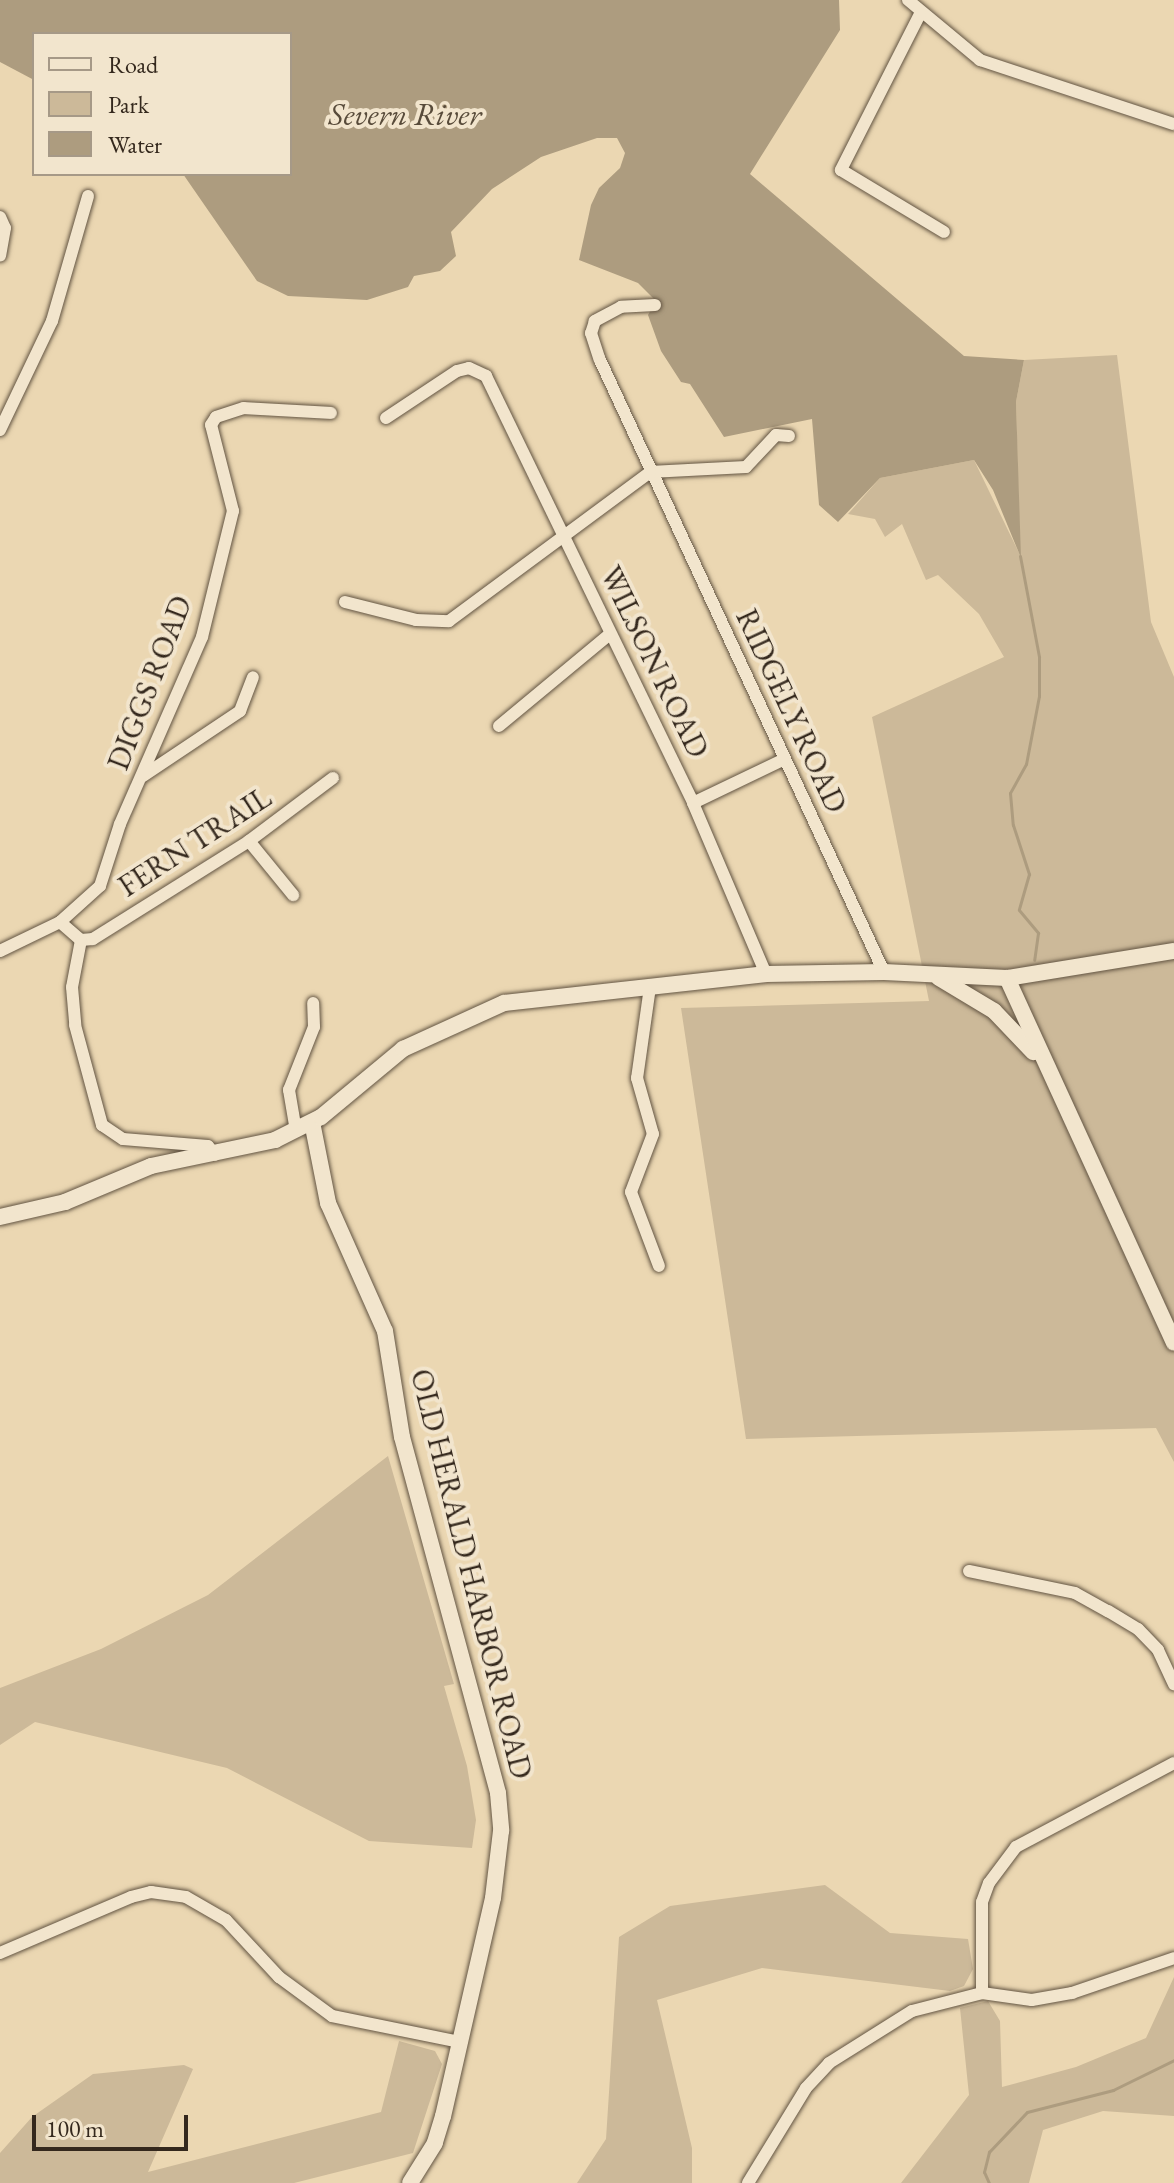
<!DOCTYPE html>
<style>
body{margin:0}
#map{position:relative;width:1174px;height:2183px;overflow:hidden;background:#ebd7b2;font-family:"EB Garamond",serif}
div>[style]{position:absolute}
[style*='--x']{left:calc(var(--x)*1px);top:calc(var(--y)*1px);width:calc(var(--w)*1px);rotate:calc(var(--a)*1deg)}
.green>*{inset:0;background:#ccb999}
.water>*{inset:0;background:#ad9c7f}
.stream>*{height:3px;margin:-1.5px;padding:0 1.5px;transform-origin:1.5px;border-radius:1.5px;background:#ad9c7f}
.roads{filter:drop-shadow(0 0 2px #625442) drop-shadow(0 0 2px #625442)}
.street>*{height:12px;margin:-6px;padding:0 6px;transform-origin:6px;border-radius:6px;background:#f2e5cd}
.secondary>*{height:16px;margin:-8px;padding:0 8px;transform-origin:8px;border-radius:8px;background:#f2e5cd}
span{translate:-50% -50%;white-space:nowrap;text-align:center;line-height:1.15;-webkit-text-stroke:8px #f2e5cd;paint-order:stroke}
.street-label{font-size:30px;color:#34281d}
.water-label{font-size:32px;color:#584b3a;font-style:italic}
.legend{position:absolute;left:32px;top:32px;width:260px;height:144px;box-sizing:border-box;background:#f2e5cd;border:2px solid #a69987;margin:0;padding:10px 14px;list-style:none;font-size:24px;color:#34281d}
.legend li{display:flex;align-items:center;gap:16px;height:40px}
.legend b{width:40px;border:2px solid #a69987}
.scale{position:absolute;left:32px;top:2115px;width:156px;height:36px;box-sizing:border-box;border:4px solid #34281d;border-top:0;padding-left:10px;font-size:24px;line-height:28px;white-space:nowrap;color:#34281d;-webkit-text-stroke:6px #f2e5cd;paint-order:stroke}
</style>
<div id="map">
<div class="green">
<div style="clip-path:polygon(1117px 355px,1151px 622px,1174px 677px,1174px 1462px,1156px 1428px,746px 1439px,681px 1008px,929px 1001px,872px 717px,1004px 657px,979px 614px,938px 575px,926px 580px,902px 524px,885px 537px,875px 519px,848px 514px,880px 478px,974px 460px,1020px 555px,1016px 402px,1024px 360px)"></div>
<div style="clip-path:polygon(388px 1456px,454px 1684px,444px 1686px,467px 1766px,476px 1820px,472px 1848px,369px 1841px,227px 1768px,35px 1722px,0 1745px,0 1688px,101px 1649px,208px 1595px)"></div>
<div style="clip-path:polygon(825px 1885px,890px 1933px,968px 1939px,973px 1969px,964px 1986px,950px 1991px,762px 1968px,657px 2000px,692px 2148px,692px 2183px,577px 2183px,606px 2139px,619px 1937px,670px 1906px)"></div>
<div style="clip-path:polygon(1174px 1977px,1174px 2116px,1103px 2111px,1043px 2130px,1029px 2183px,901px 2183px,969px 2095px,960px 2008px,988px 2001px,1000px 2021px,1002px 2087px,1076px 2067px,1146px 2038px)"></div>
<div style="clip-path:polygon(399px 2041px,435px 2051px,442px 2064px,413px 2153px,294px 2183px,0 2183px,0 2153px,32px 2117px,93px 2074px,184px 2065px,193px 2069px,148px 2172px,381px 2112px)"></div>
</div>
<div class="water">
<div style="clip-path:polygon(0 0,839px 0,840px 30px,750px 174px,964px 356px,1024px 360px,1016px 402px,1021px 558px,993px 490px,974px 460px,880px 478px,838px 522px,819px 505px,812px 419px,724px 437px,690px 384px,681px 382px,661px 351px,648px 315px,656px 301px,638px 283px,579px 260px,591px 205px,599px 188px,620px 168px,625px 153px,617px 138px,597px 138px,541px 157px,492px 189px,451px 232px,456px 256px,440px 271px,414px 276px,408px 287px,367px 300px,288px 296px,257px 281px,183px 174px,290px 174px,290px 34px,34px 34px,34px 80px,0 62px)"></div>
</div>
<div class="stream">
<div style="--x:1020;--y:556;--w:103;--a:79.3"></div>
<div style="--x:1039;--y:657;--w:39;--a:90"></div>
<div style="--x:1039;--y:696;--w:69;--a:100.8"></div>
<div style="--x:1026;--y:764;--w:33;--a:119"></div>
<div style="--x:1010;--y:793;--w:32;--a:85"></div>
<div style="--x:1013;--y:825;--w:52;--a:71.9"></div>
<div style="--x:1029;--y:874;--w:37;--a:106"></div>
<div style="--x:1019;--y:910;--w:30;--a:50"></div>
<div style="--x:1038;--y:933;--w:27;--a:98"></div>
<div style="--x:989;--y:2183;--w:12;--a:-114"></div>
<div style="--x:984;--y:2172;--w:21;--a:-76"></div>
<div style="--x:989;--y:2152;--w:55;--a:-46.5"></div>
<div style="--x:1027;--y:2112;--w:89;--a:-14.3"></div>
<div style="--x:1113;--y:2090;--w:68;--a:-26.2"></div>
</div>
<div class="roads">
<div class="street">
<div style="--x:908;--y:0;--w:94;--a:39.8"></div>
<div style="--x:980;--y:60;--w:204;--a:18.3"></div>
<div style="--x:920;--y:14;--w:175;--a:116.9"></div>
<div style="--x:841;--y:170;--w:120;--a:31"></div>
<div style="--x:0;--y:217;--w:12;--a:66"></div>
<div style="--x:5;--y:228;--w:28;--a:100"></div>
<div style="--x:655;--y:305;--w:34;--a:177"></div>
<div style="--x:621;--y:307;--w:30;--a:152"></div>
<div style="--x:595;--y:321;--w:13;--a:108"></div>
<div style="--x:591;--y:333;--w:28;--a:72"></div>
<div style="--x:600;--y:360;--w:675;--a:65.11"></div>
<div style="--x:386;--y:418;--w:85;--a:-33.5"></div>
<div style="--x:457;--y:371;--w:12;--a:-14"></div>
<div style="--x:469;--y:368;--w:19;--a:25"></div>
<div style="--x:486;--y:376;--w:475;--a:64.1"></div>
<div style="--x:693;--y:803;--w:186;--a:66.9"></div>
<div style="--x:0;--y:430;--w:121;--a:-64.5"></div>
<div style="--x:52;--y:321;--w:130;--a:-73.9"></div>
<div style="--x:650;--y:472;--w:96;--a:-3"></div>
<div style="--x:746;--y:467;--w:44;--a:-46.8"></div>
<div style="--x:776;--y:435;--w:13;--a:4"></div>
<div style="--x:345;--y:602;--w:73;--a:14.2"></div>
<div style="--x:416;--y:620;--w:33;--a:2"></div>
<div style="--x:449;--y:621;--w:250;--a:-36.5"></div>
<div style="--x:499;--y:726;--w:144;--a:-39.7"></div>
<div style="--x:143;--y:776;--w:117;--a:-33.8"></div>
<div style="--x:240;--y:711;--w:36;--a:-69"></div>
<div style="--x:693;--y:803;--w:102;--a:-25.6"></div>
<div style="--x:249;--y:841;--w:70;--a:50.8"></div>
<div style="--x:60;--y:922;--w:28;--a:41"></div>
<div style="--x:81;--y:940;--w:48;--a:100.8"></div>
<div style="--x:72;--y:987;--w:38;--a:85"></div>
<div style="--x:75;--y:1025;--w:104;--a:74.9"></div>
<div style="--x:102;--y:1125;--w:25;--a:34"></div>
<div style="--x:123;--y:1139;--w:85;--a:4.7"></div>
<div style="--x:208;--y:1146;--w:11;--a:52"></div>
<div style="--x:81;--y:940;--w:12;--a:-5"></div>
<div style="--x:93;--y:939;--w:184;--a:-32.1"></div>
<div style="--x:249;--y:841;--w:105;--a:-36.9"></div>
<div style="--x:0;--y:951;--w:67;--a:-25.8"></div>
<div style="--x:60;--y:922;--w:54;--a:-42"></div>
<div style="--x:100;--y:886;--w:65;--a:-72.1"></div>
<div style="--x:120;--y:824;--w:204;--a:-66.3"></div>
<div style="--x:202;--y:637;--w:130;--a:-76.2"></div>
<div style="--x:233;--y:511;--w:89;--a:-104.3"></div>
<div style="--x:211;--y:425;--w:9;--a:-58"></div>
<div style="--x:216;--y:417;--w:29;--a:-18"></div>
<div style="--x:244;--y:408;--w:87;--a:3.3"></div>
<div style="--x:650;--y:987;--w:92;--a:98.1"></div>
<div style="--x:637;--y:1078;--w:58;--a:74.1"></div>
<div style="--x:653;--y:1134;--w:62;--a:110.8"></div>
<div style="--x:631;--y:1192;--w:79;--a:69.3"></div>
<div style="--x:296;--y:1131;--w:42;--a:-99.7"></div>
<div style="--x:289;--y:1090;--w:68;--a:-68.4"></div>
<div style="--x:314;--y:1027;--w:24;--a:-92"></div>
<div style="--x:969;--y:1571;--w:108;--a:11.7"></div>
<div style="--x:1075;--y:1593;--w:38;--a:29"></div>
<div style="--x:1108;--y:1611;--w:35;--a:31"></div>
<div style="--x:1138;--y:1629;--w:29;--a:46"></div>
<div style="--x:1158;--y:1650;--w:38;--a:65"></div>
<div style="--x:0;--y:1953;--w:142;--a:-23.1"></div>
<div style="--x:131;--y:1897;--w:21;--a:-14"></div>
<div style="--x:151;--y:1892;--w:35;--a:8"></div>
<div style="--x:186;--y:1897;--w:46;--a:29.9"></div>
<div style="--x:226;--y:1920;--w:78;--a:47.1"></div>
<div style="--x:279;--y:1977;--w:66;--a:36.3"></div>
<div style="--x:332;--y:2016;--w:131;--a:11.5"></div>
<div style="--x:982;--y:1993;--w:91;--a:-90"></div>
<div style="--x:982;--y:1902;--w:20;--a:-70"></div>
<div style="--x:989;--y:1883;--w:45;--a:-53.1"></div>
<div style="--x:1016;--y:1847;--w:179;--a:-28"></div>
<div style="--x:748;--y:2183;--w:111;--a:-58.6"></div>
<div style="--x:806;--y:2088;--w:34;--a:-47"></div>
<div style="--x:829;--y:2063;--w:98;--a:-32.1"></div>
<div style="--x:912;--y:2011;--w:72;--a:-14.4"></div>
<div style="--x:982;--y:1993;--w:50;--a:8"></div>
<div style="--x:1032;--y:2000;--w:41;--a:-9.9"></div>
<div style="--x:1072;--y:1993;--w:108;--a:-18.9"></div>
</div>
<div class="secondary">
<div style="--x:939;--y:978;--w:64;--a:31"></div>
<div style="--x:994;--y:1011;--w:57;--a:46.4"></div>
<div style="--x:1007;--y:978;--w:401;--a:65.4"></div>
<div style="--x:312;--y:1122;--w:83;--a:78.8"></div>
<div style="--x:328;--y:1203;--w:140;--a:66"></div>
<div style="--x:385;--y:1331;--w:107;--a:80.9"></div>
<div style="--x:402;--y:1437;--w:369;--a:74.9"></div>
<div style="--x:498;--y:1793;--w:38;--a:85"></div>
<div style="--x:501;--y:1831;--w:67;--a:96.8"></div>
<div style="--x:493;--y:1898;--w:224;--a:102.9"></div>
<div style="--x:443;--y:2116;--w:28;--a:107"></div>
<div style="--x:435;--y:2143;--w:47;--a:122"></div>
<div style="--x:0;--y:1217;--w:67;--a:-13"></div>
<div style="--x:65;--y:1202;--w:93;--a:-22.7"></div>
<div style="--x:151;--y:1166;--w:127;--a:-11.8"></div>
<div style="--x:275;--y:1140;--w:51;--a:-26.6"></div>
<div style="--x:321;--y:1117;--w:107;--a:-39.7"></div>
<div style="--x:403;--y:1049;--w:111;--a:-24.5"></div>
<div style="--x:504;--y:1003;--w:264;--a:-6.3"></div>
<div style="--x:766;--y:974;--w:118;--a:-1"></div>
<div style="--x:884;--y:972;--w:123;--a:2.8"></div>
<div style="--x:1007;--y:978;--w:169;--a:-9.2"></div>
</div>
</div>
<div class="street-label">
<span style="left:654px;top:662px;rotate:64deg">WILSON ROAD</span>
<span style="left:150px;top:683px;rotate:-69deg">DIGGS ROAD</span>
<span style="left:791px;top:711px;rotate:65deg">RIDGELY ROAD</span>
<span style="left:195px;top:842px;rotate:-33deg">FERN TRAIL</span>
<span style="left:471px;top:1574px;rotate:76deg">OLD HERALD HARBOR ROAD</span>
</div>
<div class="water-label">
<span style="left:405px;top:114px">Severn River</span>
</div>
<ul class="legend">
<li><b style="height:10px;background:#f2e5cd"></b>Road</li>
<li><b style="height:22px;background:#ccb999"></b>Park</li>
<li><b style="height:22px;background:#ad9c7f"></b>Water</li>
</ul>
<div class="scale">100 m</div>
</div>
